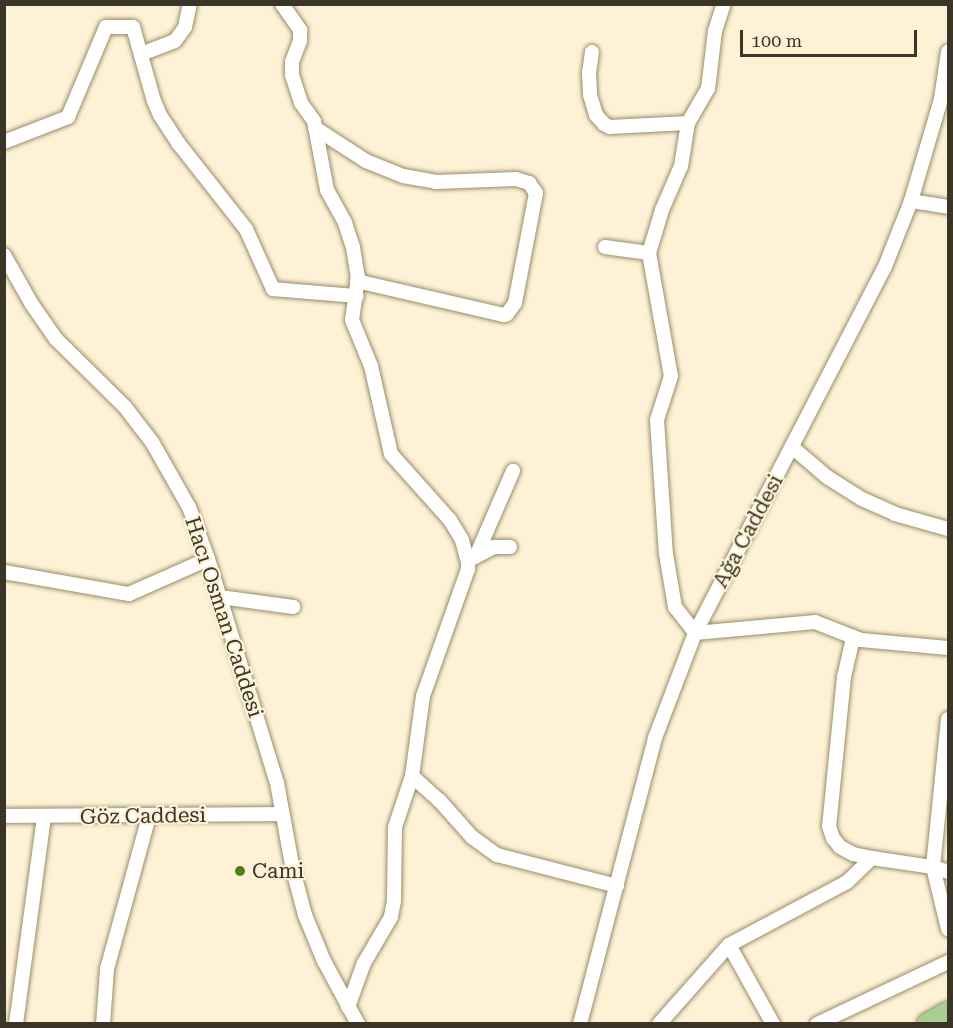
<!DOCTYPE html>
<meta charset="utf-8">
<style>
body{margin:0}
#map{position:relative;width:953px;height:1028px;overflow:hidden;background:#fef2d6;font-family:"Roboto Serif",serif}
div>[style]{position:absolute}
[style*='--x']{left:calc(var(--x)*1px);top:calc(var(--y)*1px);width:calc(var(--w)*1px);rotate:calc(var(--a)*1deg)}
.roads{filter:drop-shadow(0 0 2px #998c6c) drop-shadow(0 0 2px #998c6c)}
.street>*{height:14px;margin:-7px;padding:0 7px;transform-origin:7px;border-radius:7px;background:#fff}
.primary>*{height:22px;margin:-11px;padding:0 11px;transform-origin:11px;border-radius:11px;background:#aacd91}
.dots>*{width:16px;height:16px;translate:-50% -50%;box-sizing:border-box;border:3px solid #fef2d6;border-radius:50%}
span{translate:-50% -50%;white-space:nowrap;text-align:center;line-height:1.15;-webkit-text-stroke:4.5px #fef2d6;paint-order:stroke}
.street-label{font-size:21px;color:#3b3528}
.poi-label{font-size:21px;color:#3b3528}
.left{translate:0 -50%;text-align:left}
.frame{position:absolute;inset:0;border:6px solid #3b3528;pointer-events:none}
.scale{position:absolute;left:740px;top:30px;width:177px;height:27px;box-sizing:border-box;border:3px solid #3b3528;border-top:0;padding-left:8px;font-size:18px;line-height:21px;white-space:nowrap;color:#3b3528;-webkit-text-stroke:4px #fef2d6;paint-order:stroke}
</style>
<div id="map">
<div class="roads">
<div class="street">
<div style="--x:282;--y:4;--w:32;--a:55"></div>
<div style="--x:300;--y:30;--w:11;--a:90"></div>
<div style="--x:300;--y:41;--w:22;--a:111"></div>
<div style="--x:292;--y:62;--w:13;--a:90"></div>
<div style="--x:292;--y:75;--w:29;--a:72"></div>
<div style="--x:301;--y:103;--w:22;--a:54"></div>
<div style="--x:314;--y:121;--w:70;--a:79.3"></div>
<div style="--x:327;--y:190;--w:38;--a:61"></div>
<div style="--x:345;--y:223;--w:25;--a:72"></div>
<div style="--x:353;--y:247;--w:30;--a:81"></div>
<div style="--x:358;--y:277;--w:43;--a:97.9"></div>
<div style="--x:352;--y:320;--w:50;--a:67.6"></div>
<div style="--x:371;--y:366;--w:90;--a:77.2"></div>
<div style="--x:391;--y:454;--w:89;--a:48.2"></div>
<div style="--x:450;--y:520;--w:23;--a:59"></div>
<div style="--x:462;--y:540;--w:23;--a:75"></div>
<div style="--x:468;--y:562;--w:7;--a:90"></div>
<div style="--x:468;--y:569;--w:135;--a:109.5"></div>
<div style="--x:423;--y:696;--w:81;--a:97.8"></div>
<div style="--x:412;--y:776;--w:54;--a:108.4"></div>
<div style="--x:395;--y:827;--w:74;--a:90.8"></div>
<div style="--x:394;--y:901;--w:16;--a:101"></div>
<div style="--x:391;--y:917;--w:53;--a:120.4"></div>
<div style="--x:364;--y:963;--w:47;--a:110"></div>
<div style="--x:592;--y:52;--w:21;--a:98"></div>
<div style="--x:589;--y:73;--w:22;--a:87"></div>
<div style="--x:590;--y:95;--w:21;--a:73"></div>
<div style="--x:596;--y:115;--w:12;--a:48"></div>
<div style="--x:604;--y:124;--w:7;--a:27"></div>
<div style="--x:610;--y:127;--w:78;--a:-2.9"></div>
<div style="--x:688;--y:123;--w:44;--a:99.2"></div>
<div style="--x:681;--y:166;--w:48;--a:113.4"></div>
<div style="--x:662;--y:210;--w:45;--a:106.8"></div>
<div style="--x:649;--y:253;--w:125;--a:79.9"></div>
<div style="--x:671;--y:376;--w:46;--a:107.7"></div>
<div style="--x:657;--y:420;--w:134;--a:86.2"></div>
<div style="--x:666;--y:554;--w:54;--a:80.4"></div>
<div style="--x:675;--y:607;--w:33;--a:52"></div>
<div style="--x:695;--y:633;--w:121;--a:-5.2"></div>
<div style="--x:815;--y:622;--w:49;--a:21.4"></div>
<div style="--x:861;--y:640;--w:87;--a:5.3"></div>
<div style="--x:141;--y:54;--w:36;--a:-21"></div>
<div style="--x:175;--y:41;--w:17;--a:-54"></div>
<div style="--x:185;--y:27;--w:24;--a:-78"></div>
<div style="--x:688;--y:123;--w:39;--a:-60"></div>
<div style="--x:708;--y:89;--w:58;--a:-83.1"></div>
<div style="--x:715;--y:31;--w:28;--a:-72"></div>
<div style="--x:315;--y:128;--w:61;--a:32.9"></div>
<div style="--x:366;--y:161;--w:40;--a:22"></div>
<div style="--x:403;--y:176;--w:34;--a:10"></div>
<div style="--x:436;--y:182;--w:80;--a:-2.1"></div>
<div style="--x:516;--y:179;--w:14;--a:17"></div>
<div style="--x:529;--y:183;--w:12;--a:55"></div>
<div style="--x:536;--y:193;--w:112;--a:100.8"></div>
<div style="--x:515;--y:303;--w:14;--a:126"></div>
<div style="--x:507;--y:314;--w:3;--a:162"></div>
<div style="--x:504;--y:315;--w:151;--a:-167"></div>
<div style="--x:4;--y:142;--w:69;--a:-21.3"></div>
<div style="--x:68;--y:117;--w:98;--a:-67.1"></div>
<div style="--x:106;--y:27;--w:27;--a:0"></div>
<div style="--x:133;--y:27;--w:77;--a:74.2"></div>
<div style="--x:154;--y:101;--w:15;--a:67"></div>
<div style="--x:160;--y:115;--w:35;--a:57"></div>
<div style="--x:179;--y:144;--w:108;--a:51.8"></div>
<div style="--x:246;--y:229;--w:66;--a:65.8"></div>
<div style="--x:273;--y:289;--w:84;--a:4.8"></div>
<div style="--x:911;--y:201;--w:37;--a:9"></div>
<div style="--x:605;--y:247;--w:44;--a:7.8"></div>
<div style="--x:4;--y:255;--w:55;--a:60.6"></div>
<div style="--x:31;--y:303;--w:44;--a:55.2"></div>
<div style="--x:56;--y:339;--w:97;--a:44.6"></div>
<div style="--x:125;--y:407;--w:44;--a:52.4"></div>
<div style="--x:152;--y:442;--w:75;--a:60.4"></div>
<div style="--x:189;--y:507;--w:55;--a:69.9"></div>
<div style="--x:208;--y:559;--w:234;--a:72.9"></div>
<div style="--x:277;--y:783;--w:88;--a:79.6"></div>
<div style="--x:293;--y:870;--w:47;--a:75.1"></div>
<div style="--x:305;--y:915;--w:50;--a:67.6"></div>
<div style="--x:324;--y:961;--w:72;--a:61.6"></div>
<div style="--x:792;--y:447;--w:46;--a:40.6"></div>
<div style="--x:827;--y:477;--w:41;--a:32.2"></div>
<div style="--x:862;--y:499;--w:36;--a:24"></div>
<div style="--x:895;--y:514;--w:55;--a:15.8"></div>
<div style="--x:476;--y:556;--w:93;--a:-66.5"></div>
<div style="--x:473;--y:558;--w:24;--a:-28"></div>
<div style="--x:494;--y:547;--w:16;--a:0"></div>
<div style="--x:4;--y:572;--w:127;--a:10"></div>
<div style="--x:129;--y:594;--w:86;--a:-23.9"></div>
<div style="--x:220;--y:597;--w:74;--a:7.8"></div>
<div style="--x:853;--y:638;--w:40;--a:103"></div>
<div style="--x:844;--y:677;--w:150;--a:95.7"></div>
<div style="--x:829;--y:826;--w:13;--a:72"></div>
<div style="--x:833;--y:838;--w:11;--a:52"></div>
<div style="--x:840;--y:847;--w:15;--a:28"></div>
<div style="--x:853;--y:854;--w:19;--a:12"></div>
<div style="--x:948;--y:719;--w:149;--a:95.8"></div>
<div style="--x:933;--y:867;--w:64;--a:76.4"></div>
<div style="--x:412;--y:776;--w:36;--a:42"></div>
<div style="--x:439;--y:800;--w:50;--a:48.3"></div>
<div style="--x:472;--y:837;--w:31;--a:36"></div>
<div style="--x:497;--y:855;--w:124;--a:14.5"></div>
<div style="--x:4;--y:816;--w:278;--a:-0.4"></div>
<div style="--x:16;--y:1024;--w:209;--a:-82.3"></div>
<div style="--x:103;--y:1024;--w:55;--a:-85.8"></div>
<div style="--x:107;--y:969;--w:159;--a:-74.6"></div>
<div style="--x:580;--y:1024;--w:296;--a:-75.3"></div>
<div style="--x:655;--y:738;--w:112;--a:-69.1"></div>
<div style="--x:695;--y:633;--w:410;--a:-62.6"></div>
<div style="--x:884;--y:269;--w:73;--a:-68.3"></div>
<div style="--x:911;--y:201;--w:106;--a:-73.6"></div>
<div style="--x:941;--y:99;--w:48;--a:-81.5"></div>
<div style="--x:659;--y:1024;--w:106;--a:-48.5"></div>
<div style="--x:773;--y:1024;--w:90;--a:-119.1"></div>
<div style="--x:729;--y:945;--w:134;--a:-28.1"></div>
<div style="--x:847;--y:882;--w:35;--a:-44"></div>
<div style="--x:872;--y:858;--w:62;--a:8.4"></div>
<div style="--x:933;--y:867;--w:16;--a:18"></div>
<div style="--x:817;--y:1024;--w:145;--a:-25.3"></div>
</div>
<div class="primary">
<div style="--x:928;--y:1024;--w:23;--a:-29"></div>
</div>
</div>
<div class="dots">
<div style="left:240px;top:871px;background:#4f8216"></div>
</div>
<div class="street-label">
<span style="left:748px;top:531px;rotate:-62deg">Ağa Caddesi</span>
<span style="left:224px;top:617px;rotate:72deg">Hacı Osman Caddesi</span>
<span style="left:143px;top:816px;rotate:-1deg">Göz Caddesi</span>
</div>
<div class="poi-label">
<span class="left" style="left:252px;top:871px">Cami</span>
</div>
<div class="frame"></div>
<div class="scale">100 m</div>
</div>
